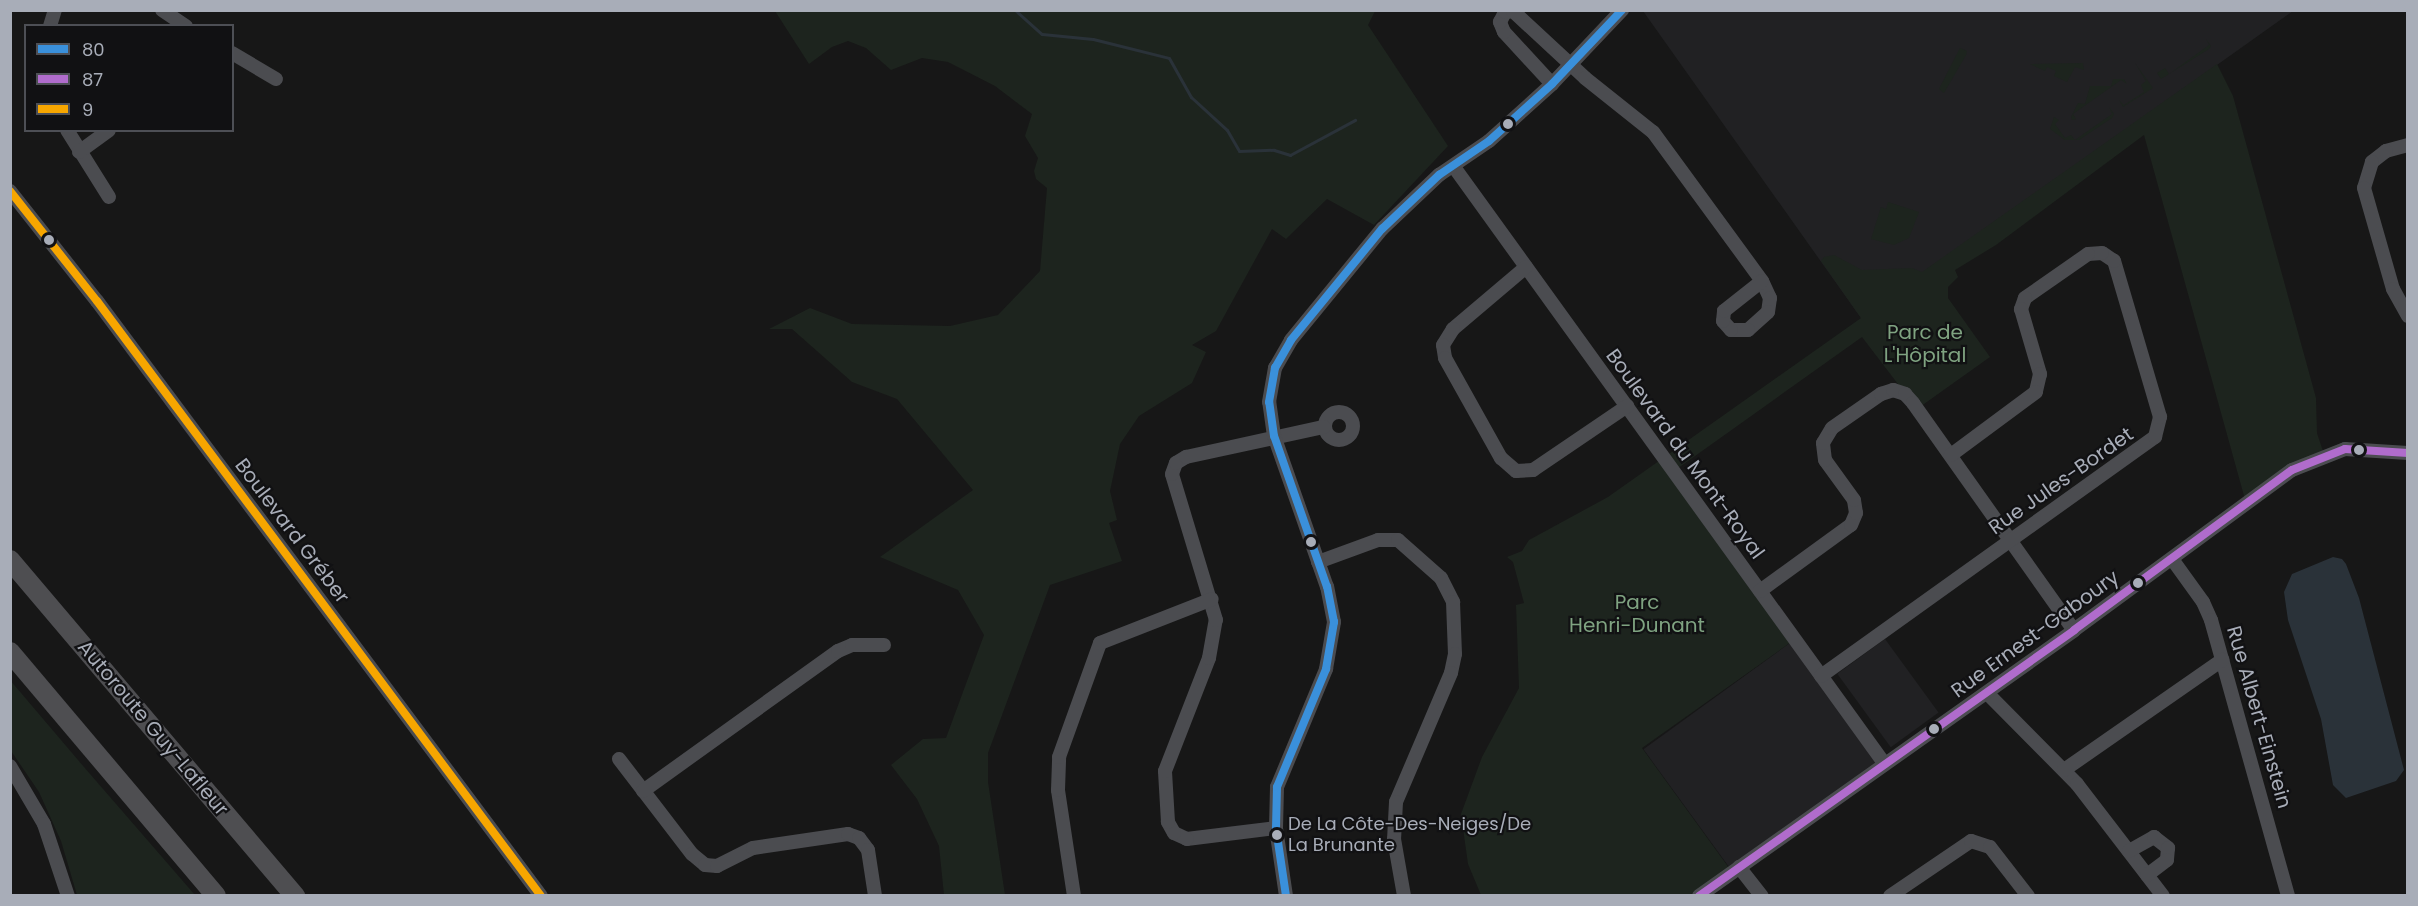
<!DOCTYPE html>
<meta charset="utf-8">
<style>
body{margin:0}
#map{position:relative;width:2418px;height:906px;overflow:hidden;background:#171717;font-family:Poppins,sans-serif}
div>[style]{position:absolute}
[style*='--x']{left:calc(var(--x)*1px);top:calc(var(--y)*1px);width:calc(var(--w)*1px);rotate:calc(var(--a)*1deg)}
.built>*{inset:0;background:#212123;transform-origin:0 0}
.green>*{inset:0;background:#1d241e}
.water>*{inset:0;background:#2a3239}
.stream>*{height:3px;margin:-1.5px;padding:0 1.5px;transform-origin:1.5px;border-radius:1.5px;background:#2a3239}
.minor>*{height:14px;margin:-7px;padding:0 7px;transform-origin:7px;border-radius:7px;background:#4b4c50}
.minor>.ring{margin:-7px;padding:0;box-sizing:content-box;background:none;border:14px solid #4b4c50;border-radius:50%}
.highway>*{height:20px;margin:-10px;padding:0 10px;transform-origin:10px;border-radius:10px;background:#4e4e51}
.bus-1>*{height:8px;margin:-4px;padding:0 4px;transform-origin:4px;border-radius:4px;background:#3a90db}
.bus-2>*{height:8px;margin:-4px;padding:0 4px;transform-origin:4px;border-radius:4px;background:#b06ccc}
.bus-3>*{height:8px;margin:-4px;padding:0 4px;transform-origin:4px;border-radius:4px;background:#f7a600}
.dots>*{width:16px;height:16px;translate:-50% -50%;box-sizing:border-box;border:3px solid #111113;border-radius:50%}
span{translate:-50% -50%;white-space:nowrap;text-align:center;line-height:1.15;-webkit-text-stroke:4.5px #111113;paint-order:stroke}
.bus-label{font-size:18px;color:#a8adb8}
.left{translate:0 -50%;text-align:left}
.park-label{font-size:20px;color:#7fa381}
.street-label{font-size:20px;color:#a8adb8}
.frame{position:absolute;inset:0;border:12px solid #a8adb8;pointer-events:none}
.legend{position:absolute;left:24px;top:24px;width:210px;height:108px;box-sizing:border-box;background:#111113;border:2px solid #4d4f55;margin:0;padding:8px 10px;list-style:none;font-size:18px;color:#a8adb8}
.legend li{display:flex;align-items:center;gap:12px;height:30px}
.legend b{width:30px;border:2px solid #4d4f55}
</style>
<div id="map">
<div class="built">
<div style="clip-path:polygon(1643px 11px,2293px 11px,1861px 318px)"></div>
<div style="left:1885px;top:639px;width:91px;height:59px;rotate:54deg"></div>
<div style="left:1794px;top:640px;width:152px;height:186px;rotate:54deg"></div>
</div>
<div class="green">
<div style="clip-path:polygon(775px 11px,1375px 11px,1368px 25px,1448px 146px,1374px 225px,1327px 199px,1286px 239px,1272px 229px,1216px 331px,1192px 345px,1206px 352px,1192px 383px,1139px 416px,1120px 444px,1110px 491px,1117px 520px,1109px 523px,1122px 561px,1050px 585px,988px 753px,988px 782px,1005px 895px,944px 895px,939px 846px,917px 799px,891px 765px,923px 739px,946px 738px,984px 635px,958px 590px,880px 557px,973px 490px,897px 399px,852px 382px,792px 329px,769px 329px,810px 308px,852px 324px,950px 326px,998px 315px,1040px 271px,1047px 188px,1036px 179px,1034px 171px,1038px 158px,1025px 136px,1032px 114px,995px 86px,948px 62px,922px 58px,891px 70px,866px 48px,848px 41px,832px 47px,809px 64px)"></div>
<div style="clip-path:polygon(2206px 39px,2211px 46px,2209px 49px,2161px 79px,2157px 73px,2165px 68px,2169px 74px,2209px 45px)"></div>
<div style="clip-path:polygon(1960px 48px,1967px 51px,1966px 55px,1944px 93px,1939px 89px)"></div>
<div style="clip-path:polygon(2083px 63px,2084px 70px,2075px 67px,2067px 82px,2054px 76px,2056px 71px,2047px 67px,2045px 71px,2030px 64px)"></div>
<div style="clip-path:polygon(2135px 63px,2153px 88px,2123px 107px,2119px 100px,2124px 105px,2144px 92px,2141px 85px,2146px 81px)"></div>
<div style="clip-path:polygon(2217px 64px,2233px 96px,2316px 398px,2317px 433px,2324px 454px,2246px 503px,2144px 135px,1996px 245px,1955px 270px,1958px 277px,1948px 287px,1948px 298px,1990px 357px,1917px 409px,1862px 337px,1674px 471px,1794px 640px,1642px 748px,1732px 872px,1699px 895px,1481px 895px,1468px 864px,1461px 814px,1482px 757px,1519px 688px,1516px 605px,1524px 603px,1513px 562px,1507px 557px,1522px 551px,1529px 540px,1608px 497px,1861px 318px,1821px 261px,1824px 257px,1834px 255px,1862px 270px,1912px 268px,1922px 272px)"></div>
<div style="clip-path:polygon(2113px 79px,2124px 79px,2127px 84px,2121px 80px,2073px 114px,2076px 119px,2072px 120px,2071px 117px,2078px 103px,2085px 104px,2090px 86px,2111px 86px)"></div>
<div style="clip-path:polygon(2109px 107px,2114px 114px,2112px 118px,2079px 140px,2065px 140px,2050px 129px,2054px 117px,2059px 120px,2055px 124px,2065px 138px,2071px 135px,2075px 140px,2112px 114px)"></div>
<div style="clip-path:polygon(1888px 202px,1919px 212px,1909px 238px,1894px 245px,1871px 239px,1881px 207px,1886px 209px)"></div>
<div style="clip-path:polygon(10px 680px,84px 767px,195px 895px,77px 895px,61px 841px,39px 792px,11px 751px)"></div>
</div>
<div class="water">
<div style="clip-path:polygon(2333px 557px,2342px 559px,2346px 564px,2359px 598px,2404px 770px,2396px 781px,2346px 798px,2333px 785px,2321px 719px,2288px 620px,2284px 592px,2292px 574px)"></div>
</div>
<div class="stream">
<div style="--x:1015;--y:10;--w:36;--a:42"></div>
<div style="--x:1042;--y:34;--w:51;--a:5.6"></div>
<div style="--x:1093;--y:39;--w:78;--a:14"></div>
<div style="--x:1169;--y:58;--w:45;--a:60.6"></div>
<div style="--x:1191;--y:97;--w:49;--a:42.5"></div>
<div style="--x:1227;--y:130;--w:24;--a:60"></div>
<div style="--x:1239;--y:151;--w:35;--a:-2"></div>
<div style="--x:1274;--y:150;--w:17;--a:17"></div>
<div style="--x:1290;--y:155;--w:74;--a:-28.3"></div>
</div>
<div class="minor">
<div style="--x:162;--y:10;--w:29;--a:34"></div>
<div style="--x:50;--y:26;--w:17;--a:-73"></div>
<div style="--x:232;--y:53;--w:51;--a:30.6"></div>
<div style="--x:1552;--y:84;--w:71;--a:-132.7"></div>
<div style="--x:1504;--y:32;--w:11;--a:-112"></div>
<div style="--x:1500;--y:22;--w:11;--a:-63"></div>
<div style="--x:1505;--y:12;--w:8;--a:-7"></div>
<div style="--x:1513;--y:11;--w:98;--a:42.9"></div>
<div style="--x:1585;--y:78;--w:87;--a:38.5"></div>
<div style="--x:1653;--y:132;--w:185;--a:53.8"></div>
<div style="--x:1762;--y:281;--w:19;--a:65"></div>
<div style="--x:1770;--y:298;--w:14;--a:98"></div>
<div style="--x:1768;--y:312;--w:27;--a:138"></div>
<div style="--x:1748;--y:330;--w:17;--a:180"></div>
<div style="--x:1731;--y:330;--w:12;--a:-132"></div>
<div style="--x:1723;--y:321;--w:10;--a:-84"></div>
<div style="--x:1724;--y:311;--w:48;--a:-38.3"></div>
<div style="--x:67;--y:130;--w:79;--a:57.9"></div>
<div style="--x:2408;--y:145;--w:23;--a:165"></div>
<div style="--x:2386;--y:151;--w:18;--a:142"></div>
<div style="--x:2372;--y:162;--w:27;--a:107"></div>
<div style="--x:2364;--y:188;--w:105;--a:74"></div>
<div style="--x:2393;--y:289;--w:31;--a:61"></div>
<div style="--x:79;--y:152;--w:37;--a:-36"></div>
<div style="--x:1454;--y:167;--w:735;--a:54.19"></div>
<div style="--x:10;--y:191;--w:140;--a:51.7"></div>
<div style="--x:97;--y:301;--w:742;--a:53.27"></div>
<div style="--x:1526;--y:267;--w:96;--a:139.7"></div>
<div style="--x:1453;--y:329;--w:19;--a:122"></div>
<div style="--x:1443;--y:345;--w:13;--a:81"></div>
<div style="--x:1445;--y:358;--w:115;--a:60.8"></div>
<div style="--x:1501;--y:458;--w:20;--a:41"></div>
<div style="--x:1516;--y:471;--w:17;--a:-3"></div>
<div style="--x:1533;--y:470;--w:114;--a:-34.2"></div>
<div class="ring" style="left:1325px;top:412px;width:14px;height:14px"></div>
<div style="--x:2172;--y:559;--w:53;--a:54.2"></div>
<div style="--x:2203;--y:602;--w:20;--a:66"></div>
<div style="--x:2211;--y:620;--w:287;--a:74.4"></div>
<div style="--x:1318;--y:562;--w:64;--a:-20.1"></div>
<div style="--x:1378;--y:540;--w:20;--a:0"></div>
<div style="--x:1398;--y:540;--w:57;--a:41.5"></div>
<div style="--x:1441;--y:578;--w:27;--a:63"></div>
<div style="--x:1453;--y:602;--w:52;--a:87.8"></div>
<div style="--x:1455;--y:654;--w:19;--a:102"></div>
<div style="--x:1451;--y:673;--w:140;--a:113.1"></div>
<div style="--x:1396;--y:802;--w:37;--a:93"></div>
<div style="--x:1394;--y:839;--w:58;--a:80"></div>
<div style="--x:1760;--y:591;--w:112;--a:-36"></div>
<div style="--x:1851;--y:525;--w:13;--a:-67"></div>
<div style="--x:1856;--y:513;--w:13;--a:-99"></div>
<div style="--x:1854;--y:500;--w:49;--a:-125.9"></div>
<div style="--x:1825;--y:460;--w:17;--a:-97"></div>
<div style="--x:1823;--y:443;--w:17;--a:-59"></div>
<div style="--x:1832;--y:428;--w:60;--a:-34.8"></div>
<div style="--x:1881;--y:394;--w:13;--a:-18"></div>
<div style="--x:1893;--y:390;--w:13;--a:18"></div>
<div style="--x:1905;--y:394;--w:12;--a:48"></div>
<div style="--x:1913;--y:403;--w:278;--a:54.7"></div>
<div style="--x:1821;--y:676;--w:411;--a:-35.6"></div>
<div style="--x:2155;--y:437;--w:21;--a:-76"></div>
<div style="--x:2160;--y:417;--w:163;--a:-106.4"></div>
<div style="--x:2114;--y:261;--w:14;--a:-146"></div>
<div style="--x:2102;--y:253;--w:14;--a:176"></div>
<div style="--x:2088;--y:254;--w:77;--a:145.1"></div>
<div style="--x:2025;--y:298;--w:12;--a:110"></div>
<div style="--x:2021;--y:309;--w:68;--a:73.7"></div>
<div style="--x:2040;--y:374;--w:18;--a:103"></div>
<div style="--x:2036;--y:392;--w:106;--a:143.5"></div>
<div style="--x:1987;--y:693;--w:128;--a:45.3"></div>
<div style="--x:2077;--y:784;--w:141;--a:52.5"></div>
<div style="--x:619;--y:759;--w:120;--a:52.5"></div>
<div style="--x:692;--y:854;--w:17;--a:40"></div>
<div style="--x:705;--y:865;--w:12;--a:5"></div>
<div style="--x:717;--y:866;--w:40;--a:-26.6"></div>
<div style="--x:753;--y:848;--w:96;--a:-8.4"></div>
<div style="--x:848;--y:834;--w:12;--a:20"></div>
<div style="--x:859;--y:838;--w:15;--a:53"></div>
<div style="--x:868;--y:850;--w:47;--a:81.3"></div>
<div style="--x:10;--y:766;--w:67;--a:59.6"></div>
<div style="--x:44;--y:824;--w:76;--a:71.6"></div>
<div style="--x:2064;--y:770;--w:193;--a:-34.8"></div>
<div style="--x:643;--y:791;--w:240;--a:-35.7"></div>
<div style="--x:838;--y:651;--w:15;--a:-23"></div>
<div style="--x:852;--y:645;--w:32;--a:0"></div>
<div style="--x:1276;--y:828;--w:90;--a:173"></div>
<div style="--x:1187;--y:839;--w:14;--a:-155"></div>
<div style="--x:1174;--y:833;--w:13;--a:-119"></div>
<div style="--x:1168;--y:822;--w:51;--a:-93.4"></div>
<div style="--x:1165;--y:771;--w:121;--a:-68.7"></div>
<div style="--x:1209;--y:658;--w:39;--a:-80"></div>
<div style="--x:1216;--y:620;--w:152;--a:-106.8"></div>
<div style="--x:1172;--y:474;--w:12;--a:-70"></div>
<div style="--x:1176;--y:463;--w:12;--a:-31"></div>
<div style="--x:1186;--y:457;--w:141;--a:-12.3"></div>
<div style="--x:2129;--y:851;--w:29;--a:-29"></div>
<div style="--x:2154;--y:837;--w:18;--a:38"></div>
<div style="--x:2168;--y:848;--w:12;--a:95"></div>
<div style="--x:2167;--y:860;--w:25;--a:143"></div>
<div style="--x:1739;--y:867;--w:37;--a:52"></div>
<div style="--x:1074;--y:896;--w:107;--a:-98.6"></div>
<div style="--x:1058;--y:790;--w:33;--a:-88"></div>
<div style="--x:1059;--y:757;--w:121;--a:-70.2"></div>
<div style="--x:1100;--y:643;--w:120;--a:-21.4"></div>
<div style="--x:1286;--y:896;--w:69;--a:-98.4"></div>
<div style="--x:1276;--y:828;--w:41;--a:-88.6"></div>
<div style="--x:1277;--y:787;--w:128;--a:-67.4"></div>
<div style="--x:1326;--y:669;--w:48;--a:-80.3"></div>
<div style="--x:1334;--y:622;--w:36;--a:-101"></div>
<div style="--x:1327;--y:587;--w:160;--a:-109.3"></div>
<div style="--x:1274;--y:436;--w:34;--a:-98"></div>
<div style="--x:1269;--y:402;--w:35;--a:-80"></div>
<div style="--x:1275;--y:368;--w:32;--a:-60"></div>
<div style="--x:1291;--y:340;--w:144;--a:-50.7"></div>
<div style="--x:1382;--y:229;--w:79;--a:-43.5"></div>
<div style="--x:1439;--y:175;--w:60;--a:-34.2"></div>
<div style="--x:1489;--y:141;--w:85;--a:-42.1"></div>
<div style="--x:1552;--y:84;--w:102;--a:-46.6"></div>
<div style="--x:1699;--y:896;--w:460;--a:-35.3"></div>
<div style="--x:2074;--y:630;--w:270;--a:-36.3"></div>
<div style="--x:2292;--y:470;--w:57;--a:-21.6"></div>
<div style="--x:2345;--y:449;--w:63;--a:3.6"></div>
<div style="--x:1890;--y:896;--w:98;--a:-34.2"></div>
<div style="--x:1971;--y:841;--w:20;--a:18"></div>
<div style="--x:1990;--y:847;--w:62;--a:52.2"></div>
</div>
<div class="highway">
<div style="--x:10;--y:560;--w:441;--a:49.7"></div>
<div style="--x:10;--y:652;--w:319;--a:49.8"></div>
</div>
<div class="bus-1">
<div style="--x:1286;--y:896;--w:69;--a:-98.4"></div>
<div style="--x:1276;--y:828;--w:41;--a:-88.6"></div>
<div style="--x:1277;--y:787;--w:128;--a:-67.4"></div>
<div style="--x:1326;--y:669;--w:48;--a:-80.3"></div>
<div style="--x:1334;--y:622;--w:36;--a:-101"></div>
<div style="--x:1327;--y:587;--w:160;--a:-109.3"></div>
<div style="--x:1274;--y:436;--w:34;--a:-98"></div>
<div style="--x:1269;--y:402;--w:35;--a:-80"></div>
<div style="--x:1275;--y:368;--w:32;--a:-60"></div>
<div style="--x:1291;--y:340;--w:144;--a:-50.7"></div>
<div style="--x:1382;--y:229;--w:79;--a:-43.5"></div>
<div style="--x:1439;--y:175;--w:60;--a:-34.2"></div>
<div style="--x:1489;--y:141;--w:85;--a:-42.1"></div>
<div style="--x:1552;--y:84;--w:102;--a:-46.6"></div>
</div>
<div class="bus-2">
<div style="--x:1699;--y:896;--w:460;--a:-35.3"></div>
<div style="--x:2074;--y:630;--w:270;--a:-36.3"></div>
<div style="--x:2292;--y:470;--w:57;--a:-21.6"></div>
<div style="--x:2345;--y:449;--w:63;--a:3.6"></div>
</div>
<div class="bus-3">
<div style="--x:10;--y:191;--w:140;--a:51.7"></div>
<div style="--x:97;--y:301;--w:742;--a:53.27"></div>
</div>
<div class="dots">
<div style="left:1508px;top:124px;background:#a8adb8"></div>
<div style="left:49px;top:240px;background:#a8adb8"></div>
<div style="left:2359px;top:450px;background:#a8adb8"></div>
<div style="left:1311px;top:542px;background:#a8adb8"></div>
<div style="left:2138px;top:583px;background:#a8adb8"></div>
<div style="left:1934px;top:729px;background:#a8adb8"></div>
<div style="left:1277px;top:835px;background:#a8adb8"></div>
</div>
<div class="bus-label">
<span class="left" style="left:1288px;top:835px">De La Côte-Des-Neiges/De<br>La Brunante</span>
</div>
<div class="park-label">
<span style="left:1925px;top:344px">Parc de<br>L'Hôpital</span>
<span style="left:1637px;top:614px">Parc<br>Henri-Dunant</span>
</div>
<div class="street-label">
<span style="left:1685px;top:454px;rotate:54deg">Boulevard du Mont-Royal</span>
<span style="left:2061px;top:481px;rotate:-35deg">Rue Jules-Bordet</span>
<span style="left:292px;top:531px;rotate:53deg">Boulevard Gréber</span>
<span style="left:2035px;top:634px;rotate:-36deg">Rue Ernest-Gaboury</span>
<span style="left:2259px;top:717px;rotate:74deg">Rue Albert-Einstein</span>
<span style="left:153px;top:728px;rotate:50deg">Autoroute Guy-Lafleur</span>
</div>
<div class="frame"></div>
<ul class="legend">
<li><b style="height:8px;background:#3a90db"></b>80</li>
<li><b style="height:8px;background:#b06ccc"></b>87</li>
<li><b style="height:8px;background:#f7a600"></b>9</li>
</ul>
</div>
